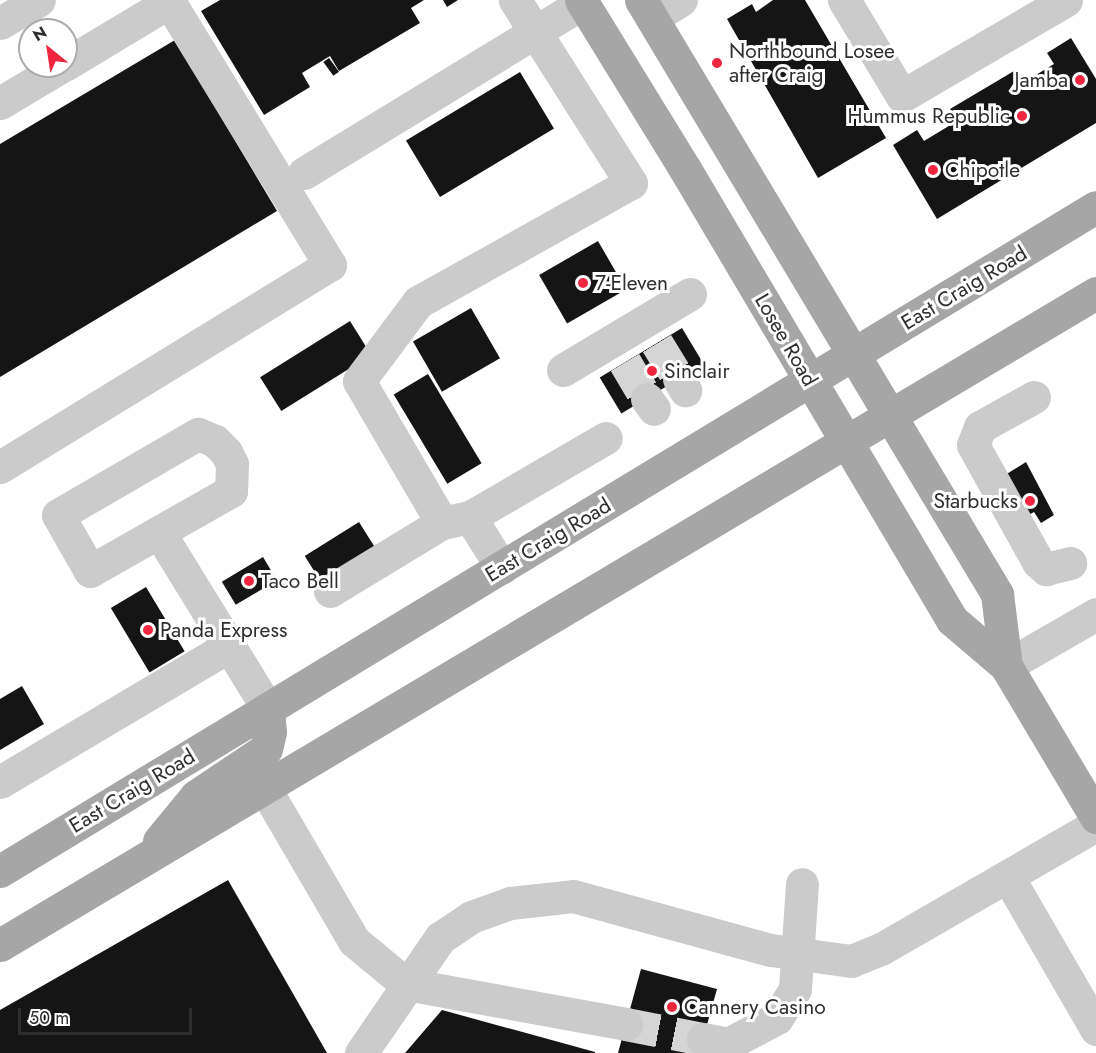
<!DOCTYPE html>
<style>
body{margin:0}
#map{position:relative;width:1096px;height:1053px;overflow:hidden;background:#fff;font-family:Jost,sans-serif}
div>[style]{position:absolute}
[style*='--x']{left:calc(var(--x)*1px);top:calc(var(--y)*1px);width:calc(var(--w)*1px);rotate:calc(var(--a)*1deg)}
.building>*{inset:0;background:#151515;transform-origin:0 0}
.minor-tunnel>*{height:33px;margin-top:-16.5px;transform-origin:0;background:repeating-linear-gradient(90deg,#d5d5d5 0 33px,transparent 0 49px)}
.minor>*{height:33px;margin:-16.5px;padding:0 16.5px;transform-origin:16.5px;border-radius:16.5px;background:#cbcbcb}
.major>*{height:33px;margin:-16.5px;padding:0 16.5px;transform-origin:16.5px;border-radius:16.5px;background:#a6a6a6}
.dots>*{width:16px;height:16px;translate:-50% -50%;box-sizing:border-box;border:3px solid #fff;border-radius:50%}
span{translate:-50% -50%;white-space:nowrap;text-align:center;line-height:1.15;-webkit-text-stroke:6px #fff;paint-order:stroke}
.poi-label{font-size:21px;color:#2e2e2e}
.left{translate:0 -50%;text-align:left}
.right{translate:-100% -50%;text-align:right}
.street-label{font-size:21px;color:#2e2e2e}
.north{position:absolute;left:18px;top:18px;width:60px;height:60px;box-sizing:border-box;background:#fff;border:2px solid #ababab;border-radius:50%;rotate:330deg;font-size:16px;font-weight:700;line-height:24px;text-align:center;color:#2e2e2e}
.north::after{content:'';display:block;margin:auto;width:21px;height:27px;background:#f0253f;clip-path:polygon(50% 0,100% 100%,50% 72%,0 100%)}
.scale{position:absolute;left:18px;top:1008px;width:174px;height:27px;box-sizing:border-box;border:3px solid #2e2e2e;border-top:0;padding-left:8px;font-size:18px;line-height:21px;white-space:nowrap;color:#2e2e2e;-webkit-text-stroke:4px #fff;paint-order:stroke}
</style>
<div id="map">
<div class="building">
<div style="clip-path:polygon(220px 0,424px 0,411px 8px,420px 23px,339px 71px,330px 56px,302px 73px,310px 87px,264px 115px,201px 11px)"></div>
<div style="clip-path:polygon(443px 0,458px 0,447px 7px)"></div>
<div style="clip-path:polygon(773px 0,805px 0,886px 138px,818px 178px,727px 19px,752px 4px,756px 12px)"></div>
<div style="clip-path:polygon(1071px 38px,1096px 79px,1096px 123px,937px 219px,893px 145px,917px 130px,924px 141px,957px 121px,950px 109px,1014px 71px,1021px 84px,1054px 64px,1047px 53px)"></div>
<div style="clip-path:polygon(175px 40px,277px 211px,0 377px,0 144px)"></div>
<div style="left:329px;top:58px;width:17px;height:7px;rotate:54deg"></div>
<div style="left:520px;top:72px;width:66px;height:133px;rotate:59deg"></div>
<div style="left:598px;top:241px;width:56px;height:68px;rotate:60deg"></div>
<div style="left:471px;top:308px;width:58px;height:67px;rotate:60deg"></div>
<div style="left:350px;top:321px;width:40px;height:106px;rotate:58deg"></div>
<div style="left:682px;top:328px;width:42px;height:96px;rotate:59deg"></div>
<div style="left:428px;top:374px;width:104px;height:40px;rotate:59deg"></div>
<div style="clip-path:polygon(1026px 462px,1054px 515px,1041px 523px,1034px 512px,1025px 517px,1005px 475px)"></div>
<div style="left:359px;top:522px;width:34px;height:64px;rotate:58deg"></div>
<div style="left:263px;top:557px;width:27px;height:48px;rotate:59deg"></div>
<div style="left:146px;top:587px;width:75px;height:41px;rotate:59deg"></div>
<div style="clip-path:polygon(22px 686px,44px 724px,0 750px,0 699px)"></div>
<div style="clip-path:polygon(228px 880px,327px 1053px,0 1053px,0 1010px)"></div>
<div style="clip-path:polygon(641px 969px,717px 989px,699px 1053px,618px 1053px)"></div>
<div style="clip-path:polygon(442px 1010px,595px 1052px,595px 1053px,405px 1053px)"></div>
</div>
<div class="minor-tunnel">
<div style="--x:657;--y:343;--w:42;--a:58.6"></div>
<div style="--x:625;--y:362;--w:43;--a:59.3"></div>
<div style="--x:626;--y:1024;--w:78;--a:11"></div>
</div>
<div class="minor">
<div style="--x:844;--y:0;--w:112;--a:58.9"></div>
<div style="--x:902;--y:96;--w:190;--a:-30.3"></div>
<div style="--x:652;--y:18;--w:34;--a:-32"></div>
<div style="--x:0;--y:23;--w:45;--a:-30.5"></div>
<div style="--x:66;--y:64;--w:120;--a:-31"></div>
<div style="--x:0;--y:103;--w:72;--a:-30.8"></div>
<div style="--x:304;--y:173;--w:327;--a:-31.4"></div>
<div style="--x:563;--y:370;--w:148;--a:-30.9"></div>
<div style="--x:679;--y:379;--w:13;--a:61"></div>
<div style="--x:1034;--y:397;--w:62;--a:150.9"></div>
<div style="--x:980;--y:427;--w:19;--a:111"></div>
<div style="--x:973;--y:445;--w:134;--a:60.9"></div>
<div style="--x:1038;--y:562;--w:11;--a:41"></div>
<div style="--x:1046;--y:569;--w:25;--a:-14"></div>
<div style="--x:647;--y:399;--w:12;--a:55"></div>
<div style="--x:198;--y:434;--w:18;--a:22"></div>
<div style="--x:215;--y:441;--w:16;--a:45"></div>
<div style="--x:226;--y:452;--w:13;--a:63"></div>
<div style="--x:232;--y:464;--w:27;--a:92"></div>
<div style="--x:231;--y:491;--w:162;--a:150.4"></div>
<div style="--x:90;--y:571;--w:64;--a:-119.7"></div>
<div style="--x:58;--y:515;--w:162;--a:-30.1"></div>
<div style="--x:0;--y:467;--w:387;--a:-31.5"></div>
<div style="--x:330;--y:265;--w:311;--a:-121.4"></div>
<div style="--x:470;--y:517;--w:60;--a:57.9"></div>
<div style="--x:442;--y:523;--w:164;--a:-120.3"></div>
<div style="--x:359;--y:381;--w:99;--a:-53.2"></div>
<div style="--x:418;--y:302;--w:244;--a:-29.2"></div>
<div style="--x:631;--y:183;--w:217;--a:-122.4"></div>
<div style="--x:159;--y:532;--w:208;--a:58.4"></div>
<div style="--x:330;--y:591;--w:131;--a:-31.3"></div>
<div style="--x:442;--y:523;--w:29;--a:-12"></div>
<div style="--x:470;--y:517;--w:157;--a:-30.2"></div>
<div style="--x:1006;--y:666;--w:104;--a:-30"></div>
<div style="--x:0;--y:782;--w:266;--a:-30.7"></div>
<div style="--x:264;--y:787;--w:178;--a:59.7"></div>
<div style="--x:354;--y:941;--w:67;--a:39.6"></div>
<div style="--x:406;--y:984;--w:224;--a:10.3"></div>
<div style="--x:1008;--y:877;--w:176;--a:59.9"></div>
<div style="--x:703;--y:1039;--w:25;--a:11"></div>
<div style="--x:728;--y:1044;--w:55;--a:-28"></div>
<div style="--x:777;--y:1018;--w:34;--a:-58"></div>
<div style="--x:795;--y:989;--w:105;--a:-86.2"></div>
<div style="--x:361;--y:1053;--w:140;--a:-55.5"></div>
<div style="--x:440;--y:938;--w:37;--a:-34"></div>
<div style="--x:471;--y:917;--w:41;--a:-19.7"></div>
<div style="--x:510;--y:903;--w:63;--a:-6.3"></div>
<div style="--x:573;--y:896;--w:205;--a:15.3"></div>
<div style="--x:771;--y:950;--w:81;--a:7.8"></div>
<div style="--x:851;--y:961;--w:32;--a:-22"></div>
<div style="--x:881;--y:949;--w:248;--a:-30"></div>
</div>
<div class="major">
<div style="--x:581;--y:0;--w:198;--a:58.4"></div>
<div style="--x:685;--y:169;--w:524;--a:59.37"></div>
<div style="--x:952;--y:620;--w:71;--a:40.4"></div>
<div style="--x:1006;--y:666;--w:176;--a:59.2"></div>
<div style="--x:641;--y:0;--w:693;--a:59.06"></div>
<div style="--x:997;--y:594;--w:73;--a:82.9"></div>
<div style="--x:159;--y:841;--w:58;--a:-50.6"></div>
<div style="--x:196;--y:796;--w:84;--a:-33.9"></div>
<div style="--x:266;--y:749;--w:17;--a:-77"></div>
<div style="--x:270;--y:732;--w:23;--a:-95"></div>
<div style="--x:0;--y:871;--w:1281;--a:-31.21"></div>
<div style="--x:0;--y:945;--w:1275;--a:-30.75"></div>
</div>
<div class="dots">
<div style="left:717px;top:63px;background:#f0253f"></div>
<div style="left:1080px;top:80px;background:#f0253f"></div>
<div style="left:1022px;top:116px;background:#f0253f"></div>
<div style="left:933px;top:170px;background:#f0253f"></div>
<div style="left:583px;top:283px;background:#f0253f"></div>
<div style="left:652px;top:371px;background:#f0253f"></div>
<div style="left:1030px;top:501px;background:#f0253f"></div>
<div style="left:249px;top:581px;background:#f0253f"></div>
<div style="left:148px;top:630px;background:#f0253f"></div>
<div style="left:672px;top:1007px;background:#f0253f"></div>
</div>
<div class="poi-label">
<span class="left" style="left:729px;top:63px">Northbound Losee<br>after Craig</span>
<span class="right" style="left:1068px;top:80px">Jamba</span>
<span class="right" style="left:1010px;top:116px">Hummus Republic</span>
<span class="left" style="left:945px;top:170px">Chipotle</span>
<span class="left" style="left:595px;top:283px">7-Eleven</span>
<span class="left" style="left:664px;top:371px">Sinclair</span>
<span class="right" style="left:1018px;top:501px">Starbucks</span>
<span class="left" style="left:261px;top:581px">Taco Bell</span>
<span class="left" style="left:160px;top:630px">Panda Express</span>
<span class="left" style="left:684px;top:1007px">Cannery Casino</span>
</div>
<div class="street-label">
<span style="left:964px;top:288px;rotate:-31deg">East Craig Road</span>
<span style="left:786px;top:340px;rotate:60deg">Losee Road</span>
<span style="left:548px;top:540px;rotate:-31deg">East Craig Road</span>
<span style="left:132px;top:791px;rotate:-31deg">East Craig Road</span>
</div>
<div class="north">N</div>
<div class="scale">50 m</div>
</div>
